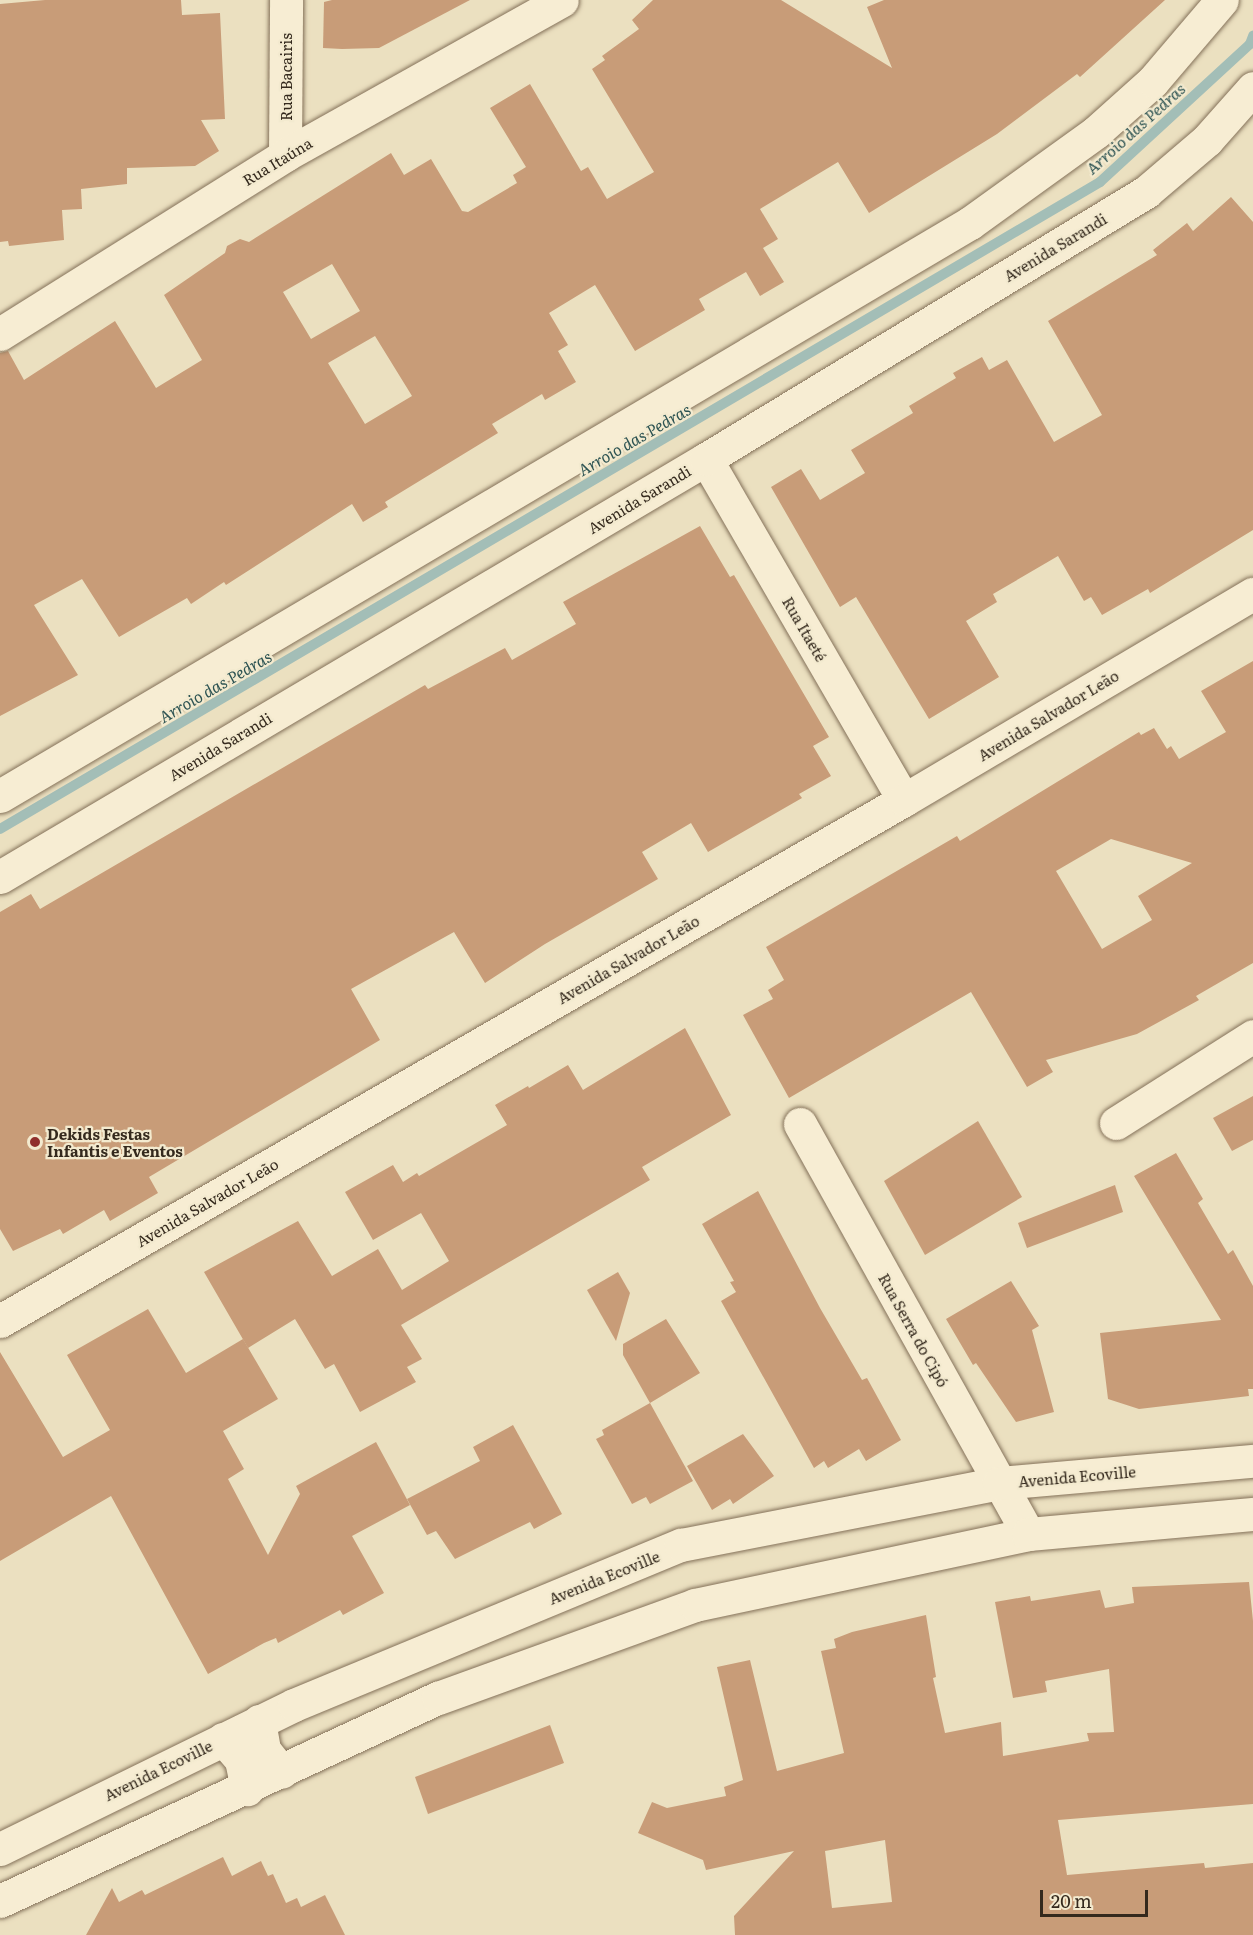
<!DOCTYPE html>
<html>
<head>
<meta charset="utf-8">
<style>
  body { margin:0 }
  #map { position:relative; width:1253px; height:1935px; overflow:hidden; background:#ebe0c0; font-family:Literata,serif }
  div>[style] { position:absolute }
  .stream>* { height:10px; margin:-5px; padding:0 5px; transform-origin:5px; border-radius:5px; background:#a3beb7 }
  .building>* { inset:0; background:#c89c78 }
  .roads { filter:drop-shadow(0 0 2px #847159) drop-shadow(0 0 2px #847159) }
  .minor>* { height:33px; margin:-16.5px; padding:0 16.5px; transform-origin:16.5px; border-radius:16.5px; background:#f7edd3 }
  .dots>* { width:16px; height:16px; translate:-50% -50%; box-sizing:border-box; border:3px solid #f3eacf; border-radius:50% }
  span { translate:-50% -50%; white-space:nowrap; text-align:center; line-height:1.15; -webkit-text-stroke:4.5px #f3eacf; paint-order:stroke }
  .street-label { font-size:15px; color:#34291d }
  .poi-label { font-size:15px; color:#34291d; font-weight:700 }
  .left { translate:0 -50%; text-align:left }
  .water-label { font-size:16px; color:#2d5352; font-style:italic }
  .scale { position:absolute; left:1040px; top:1890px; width:108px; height:27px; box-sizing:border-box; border:3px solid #34291d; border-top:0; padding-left:8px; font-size:18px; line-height:21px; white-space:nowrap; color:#34291d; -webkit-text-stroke:4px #f3eacf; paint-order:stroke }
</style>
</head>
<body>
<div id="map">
  <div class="stream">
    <div style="left:0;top:829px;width:1276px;rotate:-30.46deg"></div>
    <div style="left:1100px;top:182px;width:204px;rotate:-42.6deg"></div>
    <div style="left:1250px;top:44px;width:9px;rotate:-69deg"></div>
  </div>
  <div class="building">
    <div style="clip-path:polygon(45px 0,181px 0,182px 15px,220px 13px,225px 119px,201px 120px,219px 151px,195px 166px,127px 168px,127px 184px,81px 189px,82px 209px,62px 210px,64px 240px,9px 246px,8px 241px,0 242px,0 4px)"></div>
    <div style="clip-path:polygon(332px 0,470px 0,379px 48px,342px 49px,323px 48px,324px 2px)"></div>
    <div style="clip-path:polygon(evenodd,653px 0,781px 0,892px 68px,867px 7px,884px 0,1165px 0,1080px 77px,1077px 74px,997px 134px,869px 213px,838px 162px,760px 209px,778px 239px,763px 248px,784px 282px,760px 296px,746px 272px,699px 299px,705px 310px,635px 351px,595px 285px,549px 313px,568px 345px,558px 351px,576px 382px,545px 400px,542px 394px,492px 424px,498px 433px,385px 502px,388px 507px,363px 522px,352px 504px,226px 585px,224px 582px,191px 604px,187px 598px,119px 637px,82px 579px,34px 605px,78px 675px,0 716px,0 353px,8px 351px,24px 380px,115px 321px,156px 388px,202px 360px,164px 295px,225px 253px,227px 246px,240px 239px,249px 242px,391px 153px,404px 175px,431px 159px,462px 211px,468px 212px,517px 183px,513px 175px,526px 167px,490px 108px,530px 84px,581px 171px,588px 167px,607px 199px,654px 172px,592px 69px,605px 60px,602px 56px,639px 29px,632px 20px,653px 0,332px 264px,360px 311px,311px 339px,283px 292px,332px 264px,653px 0,375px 336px,412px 396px,365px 424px,328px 363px,375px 336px)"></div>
    <div style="clip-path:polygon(1231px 197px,1253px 222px,1253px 530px,1150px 593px,1148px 589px,1102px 615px,1091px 597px,1084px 601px,1058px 556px,993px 594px,997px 602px,966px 621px,999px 677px,929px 719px,856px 597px,840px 607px,771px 487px,801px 469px,820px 500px,865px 473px,851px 450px,913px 413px,909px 406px,956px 378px,953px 373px,982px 357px,989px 370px,1007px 360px,1054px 442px,1102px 415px,1048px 321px,1157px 255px,1153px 250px,1187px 223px,1193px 231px)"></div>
    <div style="clip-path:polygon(700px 526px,730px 577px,734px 575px,829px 737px,813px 746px,831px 776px,799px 794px,802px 798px,708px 852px,691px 823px,642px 852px,658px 879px,545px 944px,485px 983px,454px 932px,351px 989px,380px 1040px,149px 1177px,158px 1193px,110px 1221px,104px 1210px,63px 1234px,60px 1229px,13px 1251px,0 1229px,0 912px,31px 894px,40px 909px,425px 685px,428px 689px,505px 648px,512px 660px,576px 624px,563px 602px)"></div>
    <div style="clip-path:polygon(evenodd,1253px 661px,1253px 963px,1196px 996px,1199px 1000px,1137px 1034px,1046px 1060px,1053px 1072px,1027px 1087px,971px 992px,789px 1098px,743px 1015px,773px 999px,768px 990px,784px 980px,766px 947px,957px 836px,960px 841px,1139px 732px,1141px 735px,1154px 728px,1167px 749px,1171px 746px,1179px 759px,1226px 732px,1201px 691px,1253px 661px,1111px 839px,1192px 863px,1138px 896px,1152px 920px,1102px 949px,1056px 871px,1111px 839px)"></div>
    <div style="clip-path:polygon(685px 1028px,731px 1115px,642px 1167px,650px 1180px,401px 1325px,422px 1359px,407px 1367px,416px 1382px,360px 1412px,334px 1364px,325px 1369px,295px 1319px,248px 1348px,204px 1272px,298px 1221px,332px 1276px,378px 1249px,402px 1290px,449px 1261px,421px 1213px,373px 1240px,345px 1192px,393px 1165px,403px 1182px,417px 1173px,419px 1176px,507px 1125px,495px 1105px,528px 1086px,529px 1088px,568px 1065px,583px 1090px)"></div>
    <div style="clip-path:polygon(1253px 1096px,1253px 1140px,1232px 1151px,1213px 1118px)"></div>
    <div style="clip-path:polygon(978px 1121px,1022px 1197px,925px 1255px,884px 1181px)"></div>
    <div style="clip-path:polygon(1176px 1153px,1203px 1199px,1198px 1203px,1228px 1254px,1233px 1250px,1253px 1286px,1253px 1389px,1248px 1389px,1249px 1396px,1139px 1409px,1108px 1399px,1100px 1333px,1221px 1320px,1134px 1176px)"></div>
    <div style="clip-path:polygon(1115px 1185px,1123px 1212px,1027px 1248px,1018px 1223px)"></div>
    <div style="clip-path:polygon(758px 1191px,820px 1308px,862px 1380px,867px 1378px,901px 1440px,866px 1461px,859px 1449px,828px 1468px,824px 1461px,814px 1468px,721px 1301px,736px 1292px,730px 1282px,734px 1281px,702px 1224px)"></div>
    <div style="clip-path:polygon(618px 1272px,630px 1293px,616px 1341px,587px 1290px)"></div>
    <div style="clip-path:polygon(1011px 1281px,1039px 1326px,1032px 1330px,1054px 1412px,1016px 1422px,976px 1363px,973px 1365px,946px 1319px)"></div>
    <div style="clip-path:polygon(148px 1309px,186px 1373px,243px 1339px,278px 1399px,223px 1431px,244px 1469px,228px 1479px,268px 1555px,300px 1494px,296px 1486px,376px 1442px,410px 1505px,352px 1536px,384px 1593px,343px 1615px,340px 1610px,278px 1643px,276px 1638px,264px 1643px,208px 1674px,111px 1496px,0 1561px,0 1352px,63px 1457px,110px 1430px,67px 1355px)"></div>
    <div style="clip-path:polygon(666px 1319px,700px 1373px,650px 1403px,693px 1481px,650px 1504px,646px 1497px,632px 1504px,596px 1439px,604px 1435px,602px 1430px,650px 1403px,623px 1355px,623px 1344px)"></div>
    <div style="clip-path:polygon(513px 1425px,562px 1514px,534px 1529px,530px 1522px,455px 1559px,436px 1531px,427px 1535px,407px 1499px,480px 1461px,473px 1447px)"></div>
    <div style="clip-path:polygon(743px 1434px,774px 1476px,733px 1504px,730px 1499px,712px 1510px,687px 1466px)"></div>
    <div style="clip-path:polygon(evenodd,1249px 1582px,1253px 1621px,1253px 1804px,1058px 1820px,1067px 1875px,1204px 1863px,1205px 1868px,1253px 1863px,1253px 1935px,735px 1935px,734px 1916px,794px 1851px,706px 1870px,703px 1860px,638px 1833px,652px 1802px,667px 1808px,726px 1796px,724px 1787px,743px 1780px,717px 1667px,750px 1660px,777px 1771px,844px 1753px,821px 1651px,836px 1648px,834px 1639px,852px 1632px,926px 1615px,936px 1677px,933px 1678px,945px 1733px,1001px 1722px,1003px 1756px,1089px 1741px,1087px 1733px,1114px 1732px,1109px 1669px,1045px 1681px,1047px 1692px,1013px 1698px,995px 1602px,1030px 1596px,1031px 1601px,1100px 1590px,1105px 1608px,1134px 1603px,1132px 1587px,1249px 1582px,885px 1840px,892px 1902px,832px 1908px,825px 1851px,885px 1840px)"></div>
    <div style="clip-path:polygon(550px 1725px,564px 1763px,428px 1814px,415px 1777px)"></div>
    <div style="clip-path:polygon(223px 1857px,232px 1876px,261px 1861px,268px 1876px,273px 1874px,286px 1903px,297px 1898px,301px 1907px,325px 1895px,345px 1935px,86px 1935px,112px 1888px,119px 1902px,142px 1890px,145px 1895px)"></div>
  </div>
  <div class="roads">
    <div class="minor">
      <div style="left:285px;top:155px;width:155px;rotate:-89.6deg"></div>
      <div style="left:0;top:334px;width:337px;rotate:-32.1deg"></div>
      <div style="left:285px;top:155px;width:317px;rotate:-29.2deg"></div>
      <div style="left:706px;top:459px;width:394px;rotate:59.9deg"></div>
      <div style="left:0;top:796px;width:1127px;rotate:-30.57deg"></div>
      <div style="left:970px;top:223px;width:155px;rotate:-35.8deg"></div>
      <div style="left:1096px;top:132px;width:76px;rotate:-41.8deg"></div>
      <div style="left:1153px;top:81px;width:106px;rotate:-49.6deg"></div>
      <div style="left:0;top:877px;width:820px;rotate:-30.63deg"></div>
      <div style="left:706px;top:459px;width:515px;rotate:-31.25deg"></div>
      <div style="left:1146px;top:192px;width:80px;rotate:-40.4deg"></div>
      <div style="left:1207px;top:140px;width:69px;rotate:-48.5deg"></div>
      <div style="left:1116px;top:1123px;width:162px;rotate:-32.4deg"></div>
      <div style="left:800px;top:1124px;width:469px;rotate:60.9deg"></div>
      <div style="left:0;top:1321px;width:1043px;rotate:-29.96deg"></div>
      <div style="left:904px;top:800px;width:405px;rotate:-30.6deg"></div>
      <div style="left:259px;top:1721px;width:29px;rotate:80deg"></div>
      <div style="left:264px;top:1750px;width:28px;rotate:51deg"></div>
      <div style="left:223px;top:1739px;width:28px;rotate:49deg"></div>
      <div style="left:241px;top:1760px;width:30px;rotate:78deg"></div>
      <div style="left:0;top:1849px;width:327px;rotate:-26.1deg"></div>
      <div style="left:294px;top:1705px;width:419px;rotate:-22.5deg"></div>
      <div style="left:681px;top:1545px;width:324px;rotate:-11deg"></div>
      <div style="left:999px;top:1483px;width:255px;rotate:-5deg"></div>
      <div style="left:0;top:1901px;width:483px;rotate:-24.9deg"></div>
      <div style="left:438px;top:1698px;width:273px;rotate:-19.9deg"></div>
      <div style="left:695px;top:1605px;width:340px;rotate:-12deg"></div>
      <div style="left:1028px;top:1534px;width:226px;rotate:-5.1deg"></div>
    </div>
  </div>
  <div class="dots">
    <div style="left:35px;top:1142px;background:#902f2c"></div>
  </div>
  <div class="street-label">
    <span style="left:286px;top:77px;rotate:-90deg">Rua Bacairis</span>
    <span style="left:277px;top:161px;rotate:-31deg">Rua Itaúna</span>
    <span style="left:1055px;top:247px;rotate:-31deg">Avenida Sarandi</span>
    <span style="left:639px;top:499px;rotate:-31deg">Avenida Sarandi</span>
    <span style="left:805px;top:629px;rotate:60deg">Rua Itaeté</span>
    <span style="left:1048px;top:715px;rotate:-31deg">Avenida Salvador Leão</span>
    <span style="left:220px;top:746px;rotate:-31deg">Avenida Sarandi</span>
    <span style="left:628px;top:959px;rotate:-30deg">Avenida Salvador Leão</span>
    <span style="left:207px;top:1202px;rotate:-30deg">Avenida Salvador Leão</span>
    <span style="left:914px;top:1330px;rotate:61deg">Rua Serra do Cipó</span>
    <span style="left:1077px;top:1476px;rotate:-5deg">Avenida Ecoville</span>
    <span style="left:604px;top:1577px;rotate:-22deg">Avenida Ecoville</span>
    <span style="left:158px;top:1770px;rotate:-26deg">Avenida Ecoville</span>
  </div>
  <div class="poi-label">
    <span class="left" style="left:47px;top:1142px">Dekids Festas<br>Infantis e Eventos</span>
  </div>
  <div class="water-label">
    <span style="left:1135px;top:128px;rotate:-42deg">Arroio das Pedras</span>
    <span style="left:634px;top:439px;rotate:-30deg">Arroio das Pedras</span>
    <span style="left:215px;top:686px;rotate:-30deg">Arroio das Pedras</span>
  </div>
  <div class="scale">20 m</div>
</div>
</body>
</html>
